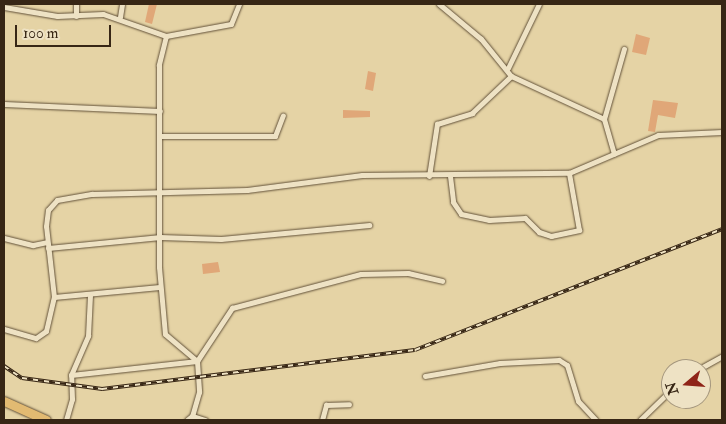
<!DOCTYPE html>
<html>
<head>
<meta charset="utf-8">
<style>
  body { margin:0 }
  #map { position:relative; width:726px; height:424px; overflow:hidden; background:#e5d3a5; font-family:"IM FELL Double Pica",serif }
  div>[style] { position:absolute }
  .building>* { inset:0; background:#e0a778 }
  .roads { filter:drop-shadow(0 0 1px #625139) drop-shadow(0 0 1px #625139) }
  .street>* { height:5px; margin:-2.5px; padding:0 2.5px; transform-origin:2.5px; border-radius:2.5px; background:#eee2c4 }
  .primary>* { height:9px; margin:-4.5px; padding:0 4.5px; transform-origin:4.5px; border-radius:4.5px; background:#e2ba72 }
  .rail>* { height:4px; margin-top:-2px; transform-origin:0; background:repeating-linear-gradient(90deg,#eee2c4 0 5.5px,#372615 0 11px); box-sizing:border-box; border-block:1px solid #372615 }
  span { translate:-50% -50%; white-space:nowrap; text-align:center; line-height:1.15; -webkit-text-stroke:4px #eee2c4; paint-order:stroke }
  .frame { position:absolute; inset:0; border:5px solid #372615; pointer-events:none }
  .north { position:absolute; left:661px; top:359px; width:50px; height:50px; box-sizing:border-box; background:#eee2c4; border:1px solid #a5977e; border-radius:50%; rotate:252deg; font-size:14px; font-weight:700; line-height:20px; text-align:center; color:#372615 }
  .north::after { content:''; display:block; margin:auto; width:18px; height:22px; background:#8f2418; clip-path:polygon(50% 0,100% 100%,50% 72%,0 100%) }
  .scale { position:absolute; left:15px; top:25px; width:96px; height:22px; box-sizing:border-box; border:2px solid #372615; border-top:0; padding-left:6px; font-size:15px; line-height:18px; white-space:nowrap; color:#372615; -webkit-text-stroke:4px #eee2c4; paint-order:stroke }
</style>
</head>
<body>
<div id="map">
  <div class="building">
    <div style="clip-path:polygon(149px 4px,157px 4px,152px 24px,145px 22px)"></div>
    <div style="clip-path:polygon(636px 34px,650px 38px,646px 55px,632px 52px)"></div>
    <div style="clip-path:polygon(368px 71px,376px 73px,373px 91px,365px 89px)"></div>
    <div style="clip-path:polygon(653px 100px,678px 103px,675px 118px,658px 115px,655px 132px,648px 131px)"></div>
    <div style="clip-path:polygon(343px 110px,370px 111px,370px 117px,343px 118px)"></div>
    <div style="clip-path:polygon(218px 262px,220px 272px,203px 274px,202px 264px)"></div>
  </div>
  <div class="roads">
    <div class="street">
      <div style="left:4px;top:7px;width:54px;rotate:9.6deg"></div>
      <div style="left:57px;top:16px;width:46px;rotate:-2.5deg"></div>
      <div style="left:103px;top:14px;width:67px;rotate:19.2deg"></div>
      <div style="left:166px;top:36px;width:66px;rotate:-10.5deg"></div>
      <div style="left:231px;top:24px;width:22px;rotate:-68deg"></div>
      <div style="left:76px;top:16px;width:12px;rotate:-90deg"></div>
      <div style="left:120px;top:17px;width:13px;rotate:-81deg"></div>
      <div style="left:166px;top:36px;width:30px;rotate:104deg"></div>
      <div style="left:159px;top:65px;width:202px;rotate:90deg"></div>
      <div style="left:159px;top:267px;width:67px;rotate:84.9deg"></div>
      <div style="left:165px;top:334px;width:42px;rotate:40.2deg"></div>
      <div style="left:197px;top:361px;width:31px;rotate:86deg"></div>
      <div style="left:199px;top:392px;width:25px;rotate:106deg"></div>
      <div style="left:508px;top:68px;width:71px;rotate:-64.2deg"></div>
      <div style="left:511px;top:76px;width:102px;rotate:24.8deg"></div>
      <div style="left:604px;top:119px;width:36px;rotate:74deg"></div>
      <div style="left:4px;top:104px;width:156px;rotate:2.6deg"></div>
      <div style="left:604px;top:119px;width:73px;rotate:-74.1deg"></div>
      <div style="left:160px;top:136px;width:115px"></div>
      <div style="left:275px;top:136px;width:22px;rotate:-69deg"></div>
      <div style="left:429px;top:176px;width:53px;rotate:-81.3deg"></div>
      <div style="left:437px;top:124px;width:37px;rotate:-17deg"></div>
      <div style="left:472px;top:113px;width:54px;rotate:-43.5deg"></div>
      <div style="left:511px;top:76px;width:48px;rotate:-129deg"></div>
      <div style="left:481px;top:39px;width:55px;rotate:-140.2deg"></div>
      <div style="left:450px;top:176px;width:26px;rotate:83deg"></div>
      <div style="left:453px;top:202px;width:14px;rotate:56deg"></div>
      <div style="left:461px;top:214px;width:29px;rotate:12deg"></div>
      <div style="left:489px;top:220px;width:36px;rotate:-3deg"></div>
      <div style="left:525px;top:218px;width:20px;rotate:45deg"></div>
      <div style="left:539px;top:232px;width:13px;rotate:18deg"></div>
      <div style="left:551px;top:236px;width:29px;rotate:-12deg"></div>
      <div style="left:579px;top:230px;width:58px;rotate:-100deg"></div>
      <div style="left:4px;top:238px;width:30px;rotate:14deg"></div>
      <div style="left:33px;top:245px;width:14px;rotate:-12deg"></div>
      <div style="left:48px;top:248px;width:113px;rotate:-5.6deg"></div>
      <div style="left:160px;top:237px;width:61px;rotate:1.9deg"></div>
      <div style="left:221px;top:239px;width:149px;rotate:-5.4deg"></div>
      <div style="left:54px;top:297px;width:106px;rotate:-5.4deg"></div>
      <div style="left:4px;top:329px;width:33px;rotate:16deg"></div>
      <div style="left:36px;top:338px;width:12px;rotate:-35deg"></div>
      <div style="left:46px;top:331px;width:35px;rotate:-77deg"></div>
      <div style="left:54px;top:297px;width:71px;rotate:-96.4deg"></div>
      <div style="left:46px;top:226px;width:16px;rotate:-83deg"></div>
      <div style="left:48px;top:210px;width:13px;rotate:-48deg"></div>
      <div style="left:57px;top:200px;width:36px;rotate:-10deg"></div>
      <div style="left:92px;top:194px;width:155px;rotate:-1.5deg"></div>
      <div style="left:247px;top:190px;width:116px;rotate:-7.4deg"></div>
      <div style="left:362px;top:175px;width:207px;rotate:-0.6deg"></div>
      <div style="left:569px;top:173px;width:97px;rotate:-23.1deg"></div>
      <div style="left:658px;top:135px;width:64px;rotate:-2.7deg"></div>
      <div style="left:699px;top:369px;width:26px;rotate:-29deg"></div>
      <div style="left:71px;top:375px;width:43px;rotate:-66.4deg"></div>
      <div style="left:88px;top:336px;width:41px;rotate:-87.2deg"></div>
      <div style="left:425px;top:376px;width:76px;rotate:-9.8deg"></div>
      <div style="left:500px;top:363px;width:59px;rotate:-2.9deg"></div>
      <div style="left:559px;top:360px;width:9px;rotate:32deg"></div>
      <div style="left:567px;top:365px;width:38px;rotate:73deg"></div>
      <div style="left:578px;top:401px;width:26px;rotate:47deg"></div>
      <div style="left:66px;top:420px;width:22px;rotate:-74deg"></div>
      <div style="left:72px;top:399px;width:24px;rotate:-92deg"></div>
      <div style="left:71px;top:375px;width:127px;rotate:-6.3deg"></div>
      <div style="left:197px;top:361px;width:64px;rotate:-56.6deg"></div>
      <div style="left:232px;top:308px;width:133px;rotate:-14.8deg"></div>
      <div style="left:361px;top:274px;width:47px;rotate:-1.2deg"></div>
      <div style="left:408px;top:273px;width:35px;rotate:13deg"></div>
      <div style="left:187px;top:420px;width:6px;rotate:-39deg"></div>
      <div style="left:192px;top:416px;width:14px;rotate:17deg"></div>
      <div style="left:322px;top:420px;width:16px;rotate:-75deg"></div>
      <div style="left:326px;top:405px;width:23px;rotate:-2deg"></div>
      <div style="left:640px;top:420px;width:43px;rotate:-44.1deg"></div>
    </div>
    <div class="primary">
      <div style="left:4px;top:401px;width:46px;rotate:24.3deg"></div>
    </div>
  </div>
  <div class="rail">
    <div style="left:4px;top:366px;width:22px;rotate:34deg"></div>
    <div style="left:22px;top:378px;width:81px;rotate:7.8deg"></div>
    <div style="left:102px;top:389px;width:315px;rotate:-7.1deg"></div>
    <div style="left:415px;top:350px;width:330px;rotate:-21.5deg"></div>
  </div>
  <div class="frame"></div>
  <div class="north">N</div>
  <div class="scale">100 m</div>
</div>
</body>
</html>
